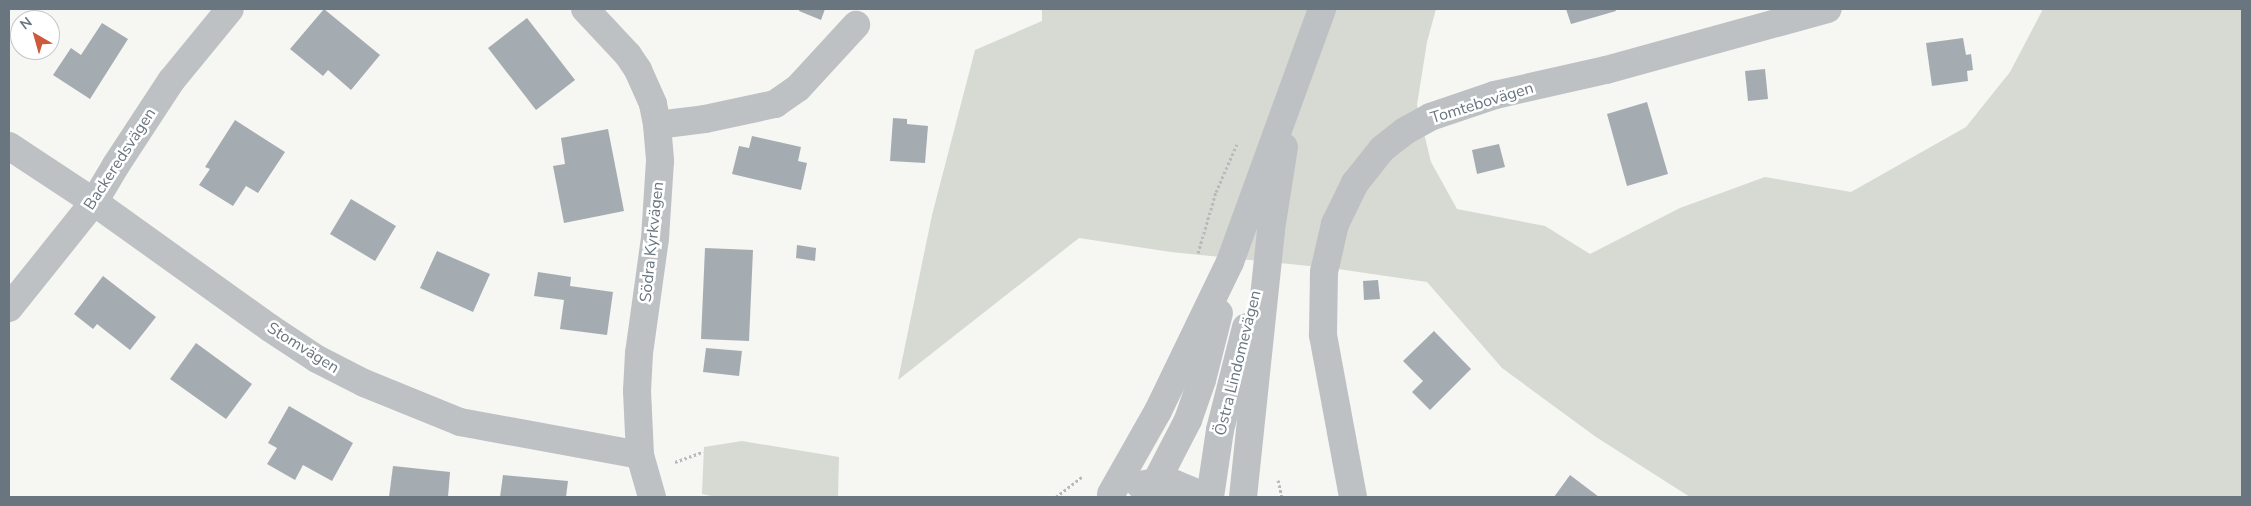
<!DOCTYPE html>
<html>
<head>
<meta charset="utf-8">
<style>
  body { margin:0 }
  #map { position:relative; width:2251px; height:506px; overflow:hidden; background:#f6f6f3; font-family:"Nunito Sans",sans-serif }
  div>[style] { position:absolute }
  .green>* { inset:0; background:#d6dad3 }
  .building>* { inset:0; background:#a5acb1 }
  .path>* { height:3px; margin-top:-1.5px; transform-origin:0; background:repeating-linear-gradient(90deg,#b7babc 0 2.5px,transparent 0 5px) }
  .minor>* { height:28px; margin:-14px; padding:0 14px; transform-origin:14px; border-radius:14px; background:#bdc1c4 }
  span { translate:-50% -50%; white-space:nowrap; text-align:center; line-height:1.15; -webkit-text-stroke:5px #fff; paint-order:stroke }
  .street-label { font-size:16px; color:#697680 }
  .frame { position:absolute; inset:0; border:10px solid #697680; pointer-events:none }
  .north { position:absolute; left:10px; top:10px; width:50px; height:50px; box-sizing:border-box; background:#fff; border:1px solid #c3c8cc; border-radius:50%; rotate:322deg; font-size:14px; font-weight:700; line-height:20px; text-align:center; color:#697680 }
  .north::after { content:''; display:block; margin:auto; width:18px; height:22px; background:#cd5a3c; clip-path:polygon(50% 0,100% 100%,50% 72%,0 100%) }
</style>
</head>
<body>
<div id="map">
  <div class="green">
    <div style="clip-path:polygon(1042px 9px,1436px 9px,1427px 42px,1417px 105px,1431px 162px,1457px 209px,1545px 226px,1590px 254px,1680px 208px,1765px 177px,1851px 192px,1966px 127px,2010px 72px,2043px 9px,2242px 9px,2242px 497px,1690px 497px,1596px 437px,1502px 368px,1427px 282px,1338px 269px,1171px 252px,1079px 238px,898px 380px,932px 215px,975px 50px,1042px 21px)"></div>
    <div style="clip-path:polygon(742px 441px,839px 457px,838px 497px,716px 497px,702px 494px,704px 447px)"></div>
  </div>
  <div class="building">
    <div style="clip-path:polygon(324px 9px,380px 55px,351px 90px,328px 70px,323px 76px,290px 49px)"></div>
    <div style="clip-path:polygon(800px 9px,825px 9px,821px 20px,799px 11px)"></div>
    <div style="clip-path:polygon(1566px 9px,1615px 9px,1616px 11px,1571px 24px)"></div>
    <div style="clip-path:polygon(527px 18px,575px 80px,536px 110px,488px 48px)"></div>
    <div style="clip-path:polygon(102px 23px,128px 39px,90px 99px,53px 75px,71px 48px,81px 55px)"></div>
    <div style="clip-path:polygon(1963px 38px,1966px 55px,1971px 54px,1973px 70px,1967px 71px,1968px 81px,1932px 86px,1926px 43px)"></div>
    <div style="clip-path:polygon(1765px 69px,1768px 99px,1748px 101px,1745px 71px)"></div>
    <div style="clip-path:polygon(1647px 102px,1668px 174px,1627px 186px,1607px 114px)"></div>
    <div style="clip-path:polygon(893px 118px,907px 119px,907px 124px,928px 126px,925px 163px,890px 161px)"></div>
    <div style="clip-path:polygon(235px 120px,285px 152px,258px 193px,246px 186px,233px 206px,199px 185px,210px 169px,205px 167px)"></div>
    <div style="clip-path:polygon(608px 129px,624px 211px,564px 223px,553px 166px,565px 164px,561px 138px)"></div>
    <div style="clip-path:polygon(752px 136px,801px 147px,798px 161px,807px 163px,801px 190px,732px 174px,739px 146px,749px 148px)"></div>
    <div style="clip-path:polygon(1499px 144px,1505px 167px,1477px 174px,1472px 150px)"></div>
    <div style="clip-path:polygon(351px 199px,396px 226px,375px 261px,330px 234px)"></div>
    <div style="clip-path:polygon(797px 245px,816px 248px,815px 261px,796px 258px)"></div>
    <div style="clip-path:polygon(705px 248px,753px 250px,749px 341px,701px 339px)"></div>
    <div style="clip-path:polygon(437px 251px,490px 274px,473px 312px,420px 288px)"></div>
    <div style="clip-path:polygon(538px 272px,571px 277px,570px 286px,613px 292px,607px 335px,560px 329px,564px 300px,534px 296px)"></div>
    <div style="clip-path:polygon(103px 276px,156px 317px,130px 350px,97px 324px,93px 329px,74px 314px)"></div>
    <div style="clip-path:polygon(1378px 280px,1380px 299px,1364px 300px,1363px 281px)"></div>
    <div style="clip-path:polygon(1434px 331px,1471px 369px,1430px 410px,1412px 392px,1423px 381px,1403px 361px)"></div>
    <div style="clip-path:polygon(196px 343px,252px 384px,226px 419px,170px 379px)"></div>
    <div style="clip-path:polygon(706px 348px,742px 351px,739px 376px,703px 372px)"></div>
    <div style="clip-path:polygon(289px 406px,353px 443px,332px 481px,303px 465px,295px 480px,267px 464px,277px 448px,268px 443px)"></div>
    <div style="clip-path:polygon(393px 466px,450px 472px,448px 497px,389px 497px)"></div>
    <div style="clip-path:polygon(503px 475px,568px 481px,566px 497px,500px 497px)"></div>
    <div style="clip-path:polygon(1570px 475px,1599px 497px,1554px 497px)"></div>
  </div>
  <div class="path">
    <div style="left:1198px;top:253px;width:64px;rotate:-73.6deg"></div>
    <div style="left:1216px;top:192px;width:52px;rotate:-66.4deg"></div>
    <div style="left:675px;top:462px;width:30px;rotate:-20deg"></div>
    <div style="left:1278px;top:480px;width:17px;rotate:77deg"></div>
    <div style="left:1056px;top:497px;width:34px;rotate:-38deg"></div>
  </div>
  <div class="minor">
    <div style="left:585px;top:9px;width:63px;rotate:46.9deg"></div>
    <div style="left:628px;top:55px;width:18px;rotate:56deg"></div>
    <div style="left:638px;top:70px;width:37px;rotate:66deg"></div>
    <div style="left:653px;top:104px;width:21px;rotate:79deg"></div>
    <div style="left:657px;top:125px;width:36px;rotate:85deg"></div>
    <div style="left:660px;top:161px;width:77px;rotate:93.7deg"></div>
    <div style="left:655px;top:238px;width:116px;rotate:97.9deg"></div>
    <div style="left:639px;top:353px;width:38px;rotate:93deg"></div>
    <div style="left:637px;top:391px;width:64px;rotate:87.3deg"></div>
    <div style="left:640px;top:455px;width:44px;rotate:74.1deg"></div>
    <div style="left:657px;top:125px;width:48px;rotate:-7.1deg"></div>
    <div style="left:705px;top:119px;width:72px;rotate:-12.1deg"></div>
    <div style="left:775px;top:104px;width:28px;rotate:-35deg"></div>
    <div style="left:798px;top:88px;width:86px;rotate:-47.4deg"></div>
    <div style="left:9px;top:146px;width:102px;rotate:33.4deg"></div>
    <div style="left:94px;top:202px;width:216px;rotate:35.6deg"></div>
    <div style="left:270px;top:328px;width:56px;rotate:33.4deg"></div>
    <div style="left:317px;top:359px;width:53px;rotate:27.1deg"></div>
    <div style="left:364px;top:383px;width:104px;rotate:22.1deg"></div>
    <div style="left:460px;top:422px;width:183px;rotate:10.4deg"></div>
    <div style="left:9px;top:308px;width:136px;rotate:-51.3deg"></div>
    <div style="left:94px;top:202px;width:43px;rotate:-59.3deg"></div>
    <div style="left:116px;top:165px;width:100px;rotate:-56.8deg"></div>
    <div style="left:171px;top:81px;width:93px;rotate:-50.7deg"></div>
    <div style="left:1156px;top:482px;width:70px;rotate:-62.7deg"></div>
    <div style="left:1188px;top:420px;width:42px;rotate:-70.7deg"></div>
    <div style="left:1202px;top:380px;width:69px;rotate:-75.8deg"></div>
    <div style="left:1140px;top:485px;width:16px;rotate:-11deg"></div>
    <div style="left:1156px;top:482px;width:19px;rotate:6deg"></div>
    <div style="left:1175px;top:484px;width:35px;rotate:22deg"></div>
    <div style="left:1111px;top:494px;width:95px;rotate:-60.5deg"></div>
    <div style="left:1158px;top:411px;width:165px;rotate:-64.2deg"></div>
    <div style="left:1230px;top:262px;width:269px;rotate:-70deg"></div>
    <div style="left:1210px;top:497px;width:68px;rotate:-81.5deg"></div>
    <div style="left:1220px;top:430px;width:106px;rotate:-75.8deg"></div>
    <div style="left:1243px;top:497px;width:269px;rotate:-84deg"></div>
    <div style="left:1271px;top:229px;width:83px;rotate:-81deg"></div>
    <div style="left:1353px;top:497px;width:165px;rotate:-100.5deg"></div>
    <div style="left:1323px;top:335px;width:63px;rotate:-89.1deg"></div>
    <div style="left:1324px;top:272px;width:49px;rotate:-77.1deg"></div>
    <div style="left:1335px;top:224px;width:46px;rotate:-64deg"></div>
    <div style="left:1355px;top:183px;width:43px;rotate:-51.5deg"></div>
    <div style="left:1382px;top:149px;width:29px;rotate:-38deg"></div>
    <div style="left:1405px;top:131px;width:29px;rotate:-29deg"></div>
    <div style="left:1430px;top:117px;width:69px;rotate:-18.7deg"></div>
    <div style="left:1495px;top:95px;width:114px;rotate:-12.7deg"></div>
    <div style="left:1606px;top:70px;width:230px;rotate:-15.4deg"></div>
  </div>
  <div class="street-label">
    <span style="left:1482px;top:103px;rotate:-17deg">Tomtebovägen</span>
    <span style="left:120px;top:159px;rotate:-57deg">Backeredsvägen</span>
    <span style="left:652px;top:242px;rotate:-84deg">Södra Kyrkvägen</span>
    <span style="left:303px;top:348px;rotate:32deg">Stomvägen</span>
    <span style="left:1238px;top:363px;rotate:-76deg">Östra Lindomevägen</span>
  </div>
  <div class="frame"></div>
  <div class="north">N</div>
</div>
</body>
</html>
